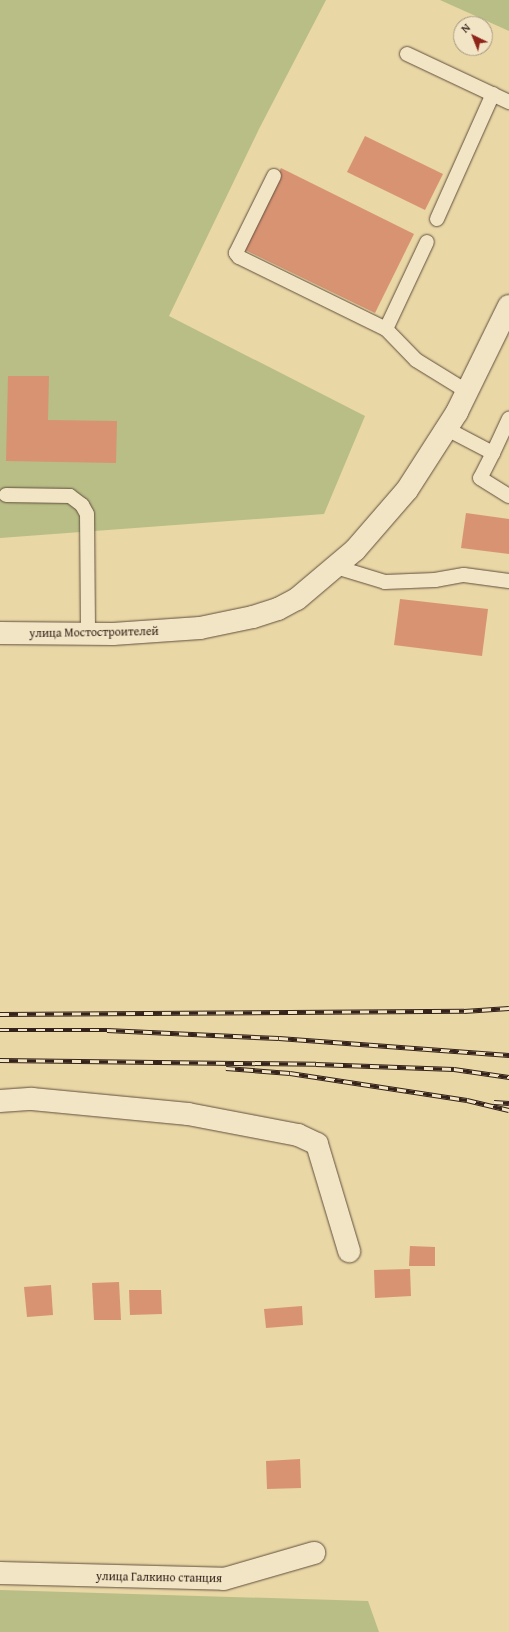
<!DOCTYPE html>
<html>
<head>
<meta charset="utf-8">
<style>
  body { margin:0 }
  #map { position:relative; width:509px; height:1632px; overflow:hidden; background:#e9d7a6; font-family:"Gentium Book Plus",serif }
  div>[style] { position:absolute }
  .green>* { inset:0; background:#b8be86 }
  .building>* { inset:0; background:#d89373 }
  .roads { filter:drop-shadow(0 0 1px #624f3d) drop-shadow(0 0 1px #624f3d) }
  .lane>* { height:14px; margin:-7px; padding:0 7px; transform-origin:7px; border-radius:7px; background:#f1e5c5 }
  .street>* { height:22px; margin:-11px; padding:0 11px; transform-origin:11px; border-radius:11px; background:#f1e5c5 }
  .secondary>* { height:22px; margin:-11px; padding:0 11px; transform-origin:11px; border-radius:11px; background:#f1e5c5 }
  .rail>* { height:4.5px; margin-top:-2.25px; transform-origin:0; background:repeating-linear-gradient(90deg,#f1e5c5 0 9px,#35221a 0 18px); box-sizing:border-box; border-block:1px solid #35221a }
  span { translate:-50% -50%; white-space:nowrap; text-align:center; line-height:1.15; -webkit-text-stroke:4px #f1e5c5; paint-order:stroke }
  .street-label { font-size:12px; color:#35221a }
  .north { position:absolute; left:453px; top:16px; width:40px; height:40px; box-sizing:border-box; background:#f1e5c5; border:1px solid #a69781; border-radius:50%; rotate:317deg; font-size:11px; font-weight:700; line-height:16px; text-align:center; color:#35221a }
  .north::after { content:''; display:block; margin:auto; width:14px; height:18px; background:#8f2418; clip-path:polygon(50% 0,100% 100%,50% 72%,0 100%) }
</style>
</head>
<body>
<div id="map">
  <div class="green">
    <div style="clip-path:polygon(0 0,326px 0,259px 129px,169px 316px,365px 416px,324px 514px,0 538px)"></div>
    <div style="clip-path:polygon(440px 0,509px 0,509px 31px)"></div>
    <div style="clip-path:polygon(0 1590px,368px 1601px,379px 1632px,0 1632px)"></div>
  </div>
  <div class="building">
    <div style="clip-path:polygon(365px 136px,443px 174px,425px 210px,347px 172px)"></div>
    <div style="clip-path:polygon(281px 168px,414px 234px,375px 313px,241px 248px)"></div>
    <div style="clip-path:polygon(8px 376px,49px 376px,48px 420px,117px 421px,116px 463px,6px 461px)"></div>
    <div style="clip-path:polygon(466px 513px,509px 519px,509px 554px,461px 548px)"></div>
    <div style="clip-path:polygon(400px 599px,488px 609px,482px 656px,394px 645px)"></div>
    <div style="clip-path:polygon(410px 1246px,435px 1247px,435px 1266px,409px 1266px)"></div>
    <div style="clip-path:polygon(410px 1269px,411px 1296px,375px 1298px,374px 1270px)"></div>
    <div style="clip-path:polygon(119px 1282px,121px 1320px,94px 1320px,92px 1283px)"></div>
    <div style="clip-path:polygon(51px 1285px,53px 1315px,27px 1317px,24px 1287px)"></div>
    <div style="clip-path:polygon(129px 1290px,161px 1290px,162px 1314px,130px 1315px)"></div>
    <div style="clip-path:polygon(302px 1306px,303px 1325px,266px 1328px,264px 1309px)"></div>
    <div style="clip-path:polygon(300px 1459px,301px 1488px,267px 1489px,266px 1461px)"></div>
  </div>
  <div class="roads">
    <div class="lane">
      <div style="left:407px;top:54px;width:113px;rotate:25.2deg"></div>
      <div style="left:274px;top:176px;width:86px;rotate:116.3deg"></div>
      <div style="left:236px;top:253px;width:5px;rotate:53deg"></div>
      <div style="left:239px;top:257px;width:164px;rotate:26.1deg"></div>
      <div style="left:386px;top:329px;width:43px;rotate:45.9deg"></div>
      <div style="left:416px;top:360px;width:61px;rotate:31.6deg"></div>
      <div style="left:437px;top:219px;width:137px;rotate:-65.9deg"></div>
      <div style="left:386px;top:329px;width:96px;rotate:-64.8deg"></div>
      <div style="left:447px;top:429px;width:52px;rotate:27.6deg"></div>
      <div style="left:493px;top:453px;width:38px;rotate:-65deg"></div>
      <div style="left:493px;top:453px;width:28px;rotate:117deg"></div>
      <div style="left:480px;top:478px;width:34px;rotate:32deg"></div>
      <div style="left:6px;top:495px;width:64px;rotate:0.9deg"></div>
      <div style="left:70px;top:496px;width:15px;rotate:37deg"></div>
      <div style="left:82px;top:505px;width:10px;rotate:61deg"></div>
      <div style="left:87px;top:514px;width:120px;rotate:89.5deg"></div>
      <div style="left:336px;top:567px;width:51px;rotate:17deg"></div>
      <div style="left:385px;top:582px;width:50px;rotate:-2.3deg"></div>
      <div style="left:435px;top:580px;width:29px;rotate:-10deg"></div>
      <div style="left:464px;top:575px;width:45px;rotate:7.6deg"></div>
    </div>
    <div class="street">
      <div style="left:0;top:1101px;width:32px;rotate:-4deg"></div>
      <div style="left:32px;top:1099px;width:157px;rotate:5.5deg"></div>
      <div style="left:188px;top:1114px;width:112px;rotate:10.8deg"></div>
      <div style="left:298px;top:1135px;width:21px;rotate:25deg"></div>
      <div style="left:317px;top:1144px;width:112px;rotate:73.3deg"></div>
      <div style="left:0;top:1573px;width:224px;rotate:1.5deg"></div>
      <div style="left:224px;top:1579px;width:94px;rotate:-16.1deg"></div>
    </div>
    <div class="secondary">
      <div style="left:0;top:633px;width:113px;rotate:0.5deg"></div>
      <div style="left:113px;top:634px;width:87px;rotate:-3.9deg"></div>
      <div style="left:200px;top:628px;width:54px;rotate:-11.7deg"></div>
      <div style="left:253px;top:617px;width:26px;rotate:-18deg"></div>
      <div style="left:278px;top:609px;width:21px;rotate:-28deg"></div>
      <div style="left:297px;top:599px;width:76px;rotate:-40.2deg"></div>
      <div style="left:355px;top:550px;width:79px;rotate:-49.1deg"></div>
      <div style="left:407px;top:490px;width:93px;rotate:-57.3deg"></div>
      <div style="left:457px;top:412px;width:118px;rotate:-63.9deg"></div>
    </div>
  </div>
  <div class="rail">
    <div style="left:0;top:1014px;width:464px;rotate:-0.4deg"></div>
    <div style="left:464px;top:1011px;width:45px;rotate:-3.8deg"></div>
    <div style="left:0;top:1030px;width:107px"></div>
    <div style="left:107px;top:1030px;width:172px;rotate:2.7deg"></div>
    <div style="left:279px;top:1038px;width:231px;rotate:4.2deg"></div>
    <div style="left:0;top:1060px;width:316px;rotate:0.7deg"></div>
    <div style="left:316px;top:1064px;width:138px;rotate:2.1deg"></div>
    <div style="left:454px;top:1069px;width:56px;rotate:8.3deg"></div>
    <div style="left:226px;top:1068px;width:64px;rotate:4.5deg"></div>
    <div style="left:290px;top:1073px;width:179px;rotate:8.7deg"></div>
    <div style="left:467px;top:1100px;width:43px;rotate:13.4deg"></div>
    <div style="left:494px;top:1102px;width:15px;rotate:4deg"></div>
  </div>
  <div class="street-label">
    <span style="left:94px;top:632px;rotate:-1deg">улица Мостостроителей</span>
    <span style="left:159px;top:1577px;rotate:1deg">улица Галкино станция</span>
  </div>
  <div class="north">N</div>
</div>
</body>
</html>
